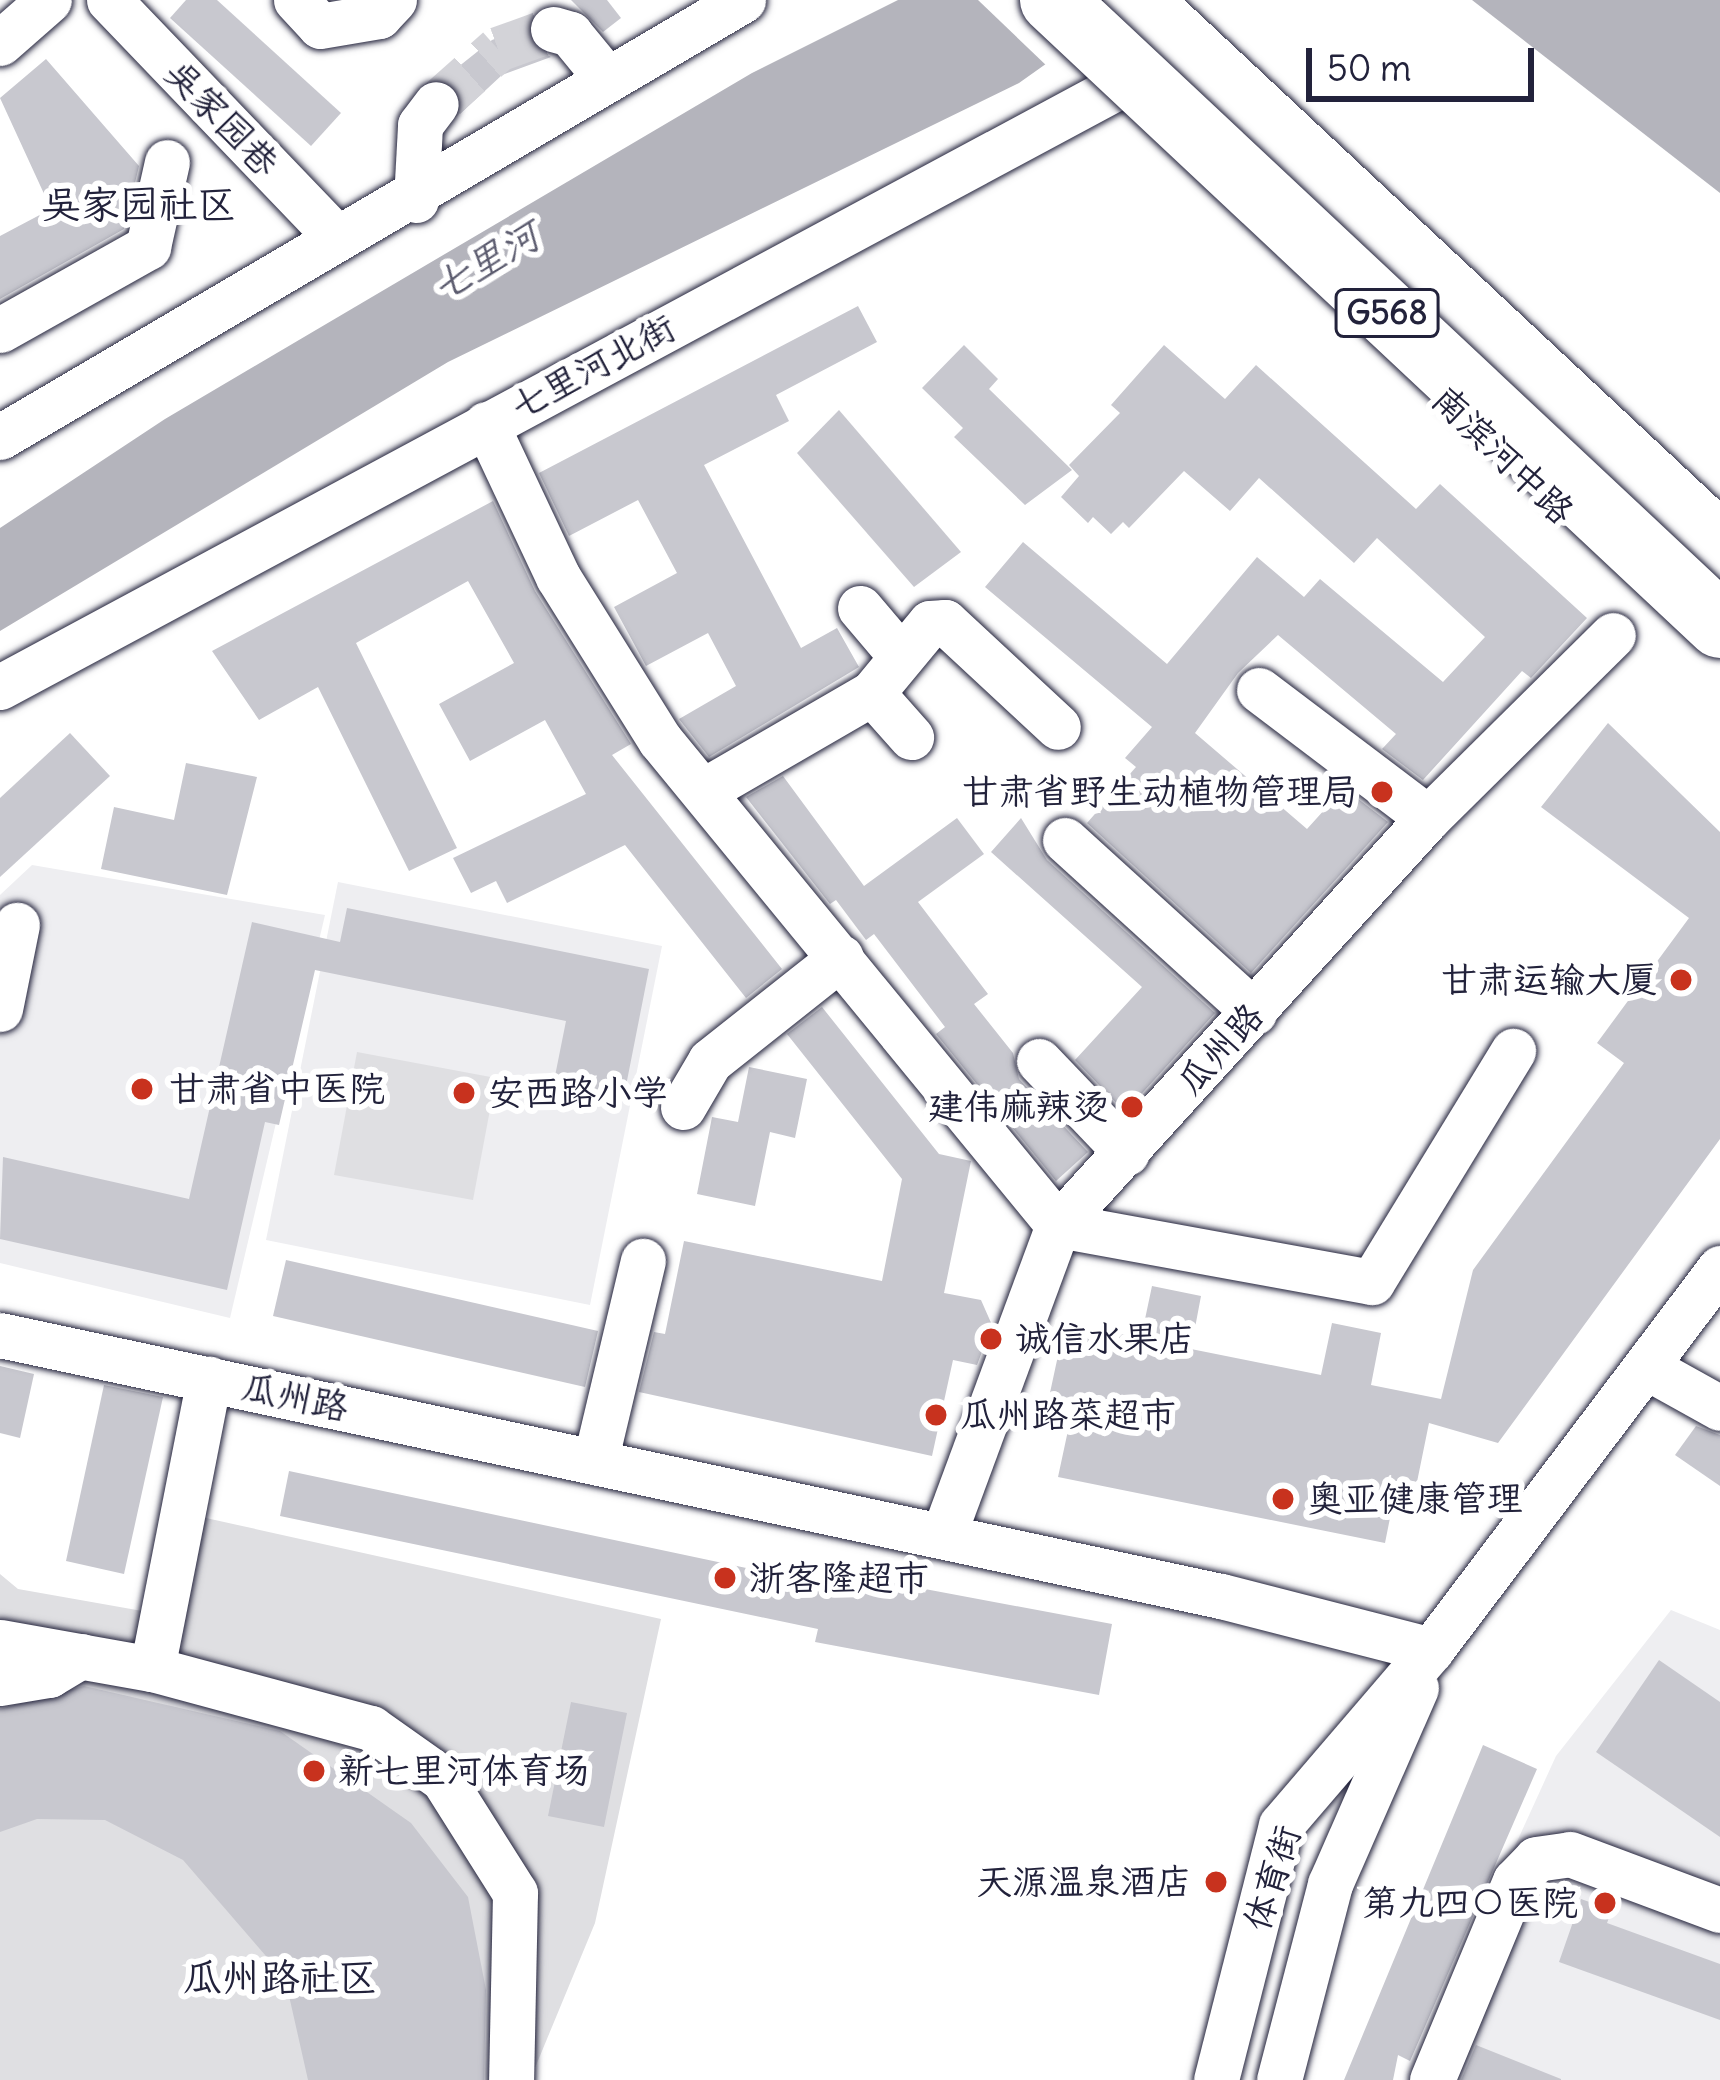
<!DOCTYPE html>
<html>
<head>
<meta charset="utf-8">
<style>
  body { margin:0 }
  #map { position:relative; width:1720px; height:2080px; overflow:hidden; background:#fff; font-family:Delius,"LXGW WenKai TC",sans-serif }
  div>[style] { position:absolute }
  .built>* { inset:0; background:#eeeef1 }
  .green>* { inset:0; background:#dfdfe2 }
  .water>* { inset:0; background:#b4b4bc }
  .pier>* { inset:0; background:#fff }
  .building>* { inset:0; background:#c8c8cf }
  .minor-tunnel>* { height:45px; margin-top:-22.5px; transform-origin:0; background:repeating-linear-gradient(90deg,#d3d3d8 0 45px,transparent 0 67px) }
  .roads { filter:drop-shadow(0 0 3px #22223b) drop-shadow(0 0 3px #22223b) }
  .minor>* { height:45px; margin:-22.5px; padding:0 22.5px; transform-origin:22.5px; border-radius:22.5px; background:#fff }
  .highway>* { height:66px; margin:-33px; padding:0 33px; transform-origin:33px; border-radius:33px; background:#fff }
  .bridges { filter:drop-shadow(0 0 3px #22223b) drop-shadow(0 0 3px #22223b) }
  .highway-bridge>* { height:66px; margin:-33px; padding:0 33px; transform-origin:33px; border-radius:33px; background:#fff }
  .dots>* { width:33px; height:33px; translate:-50% -50%; box-sizing:border-box; border:6px solid #fff; border-radius:50% }
  span { translate:-50% -50%; white-space:nowrap; text-align:center; line-height:1.15; -webkit-text-stroke:12px #fff; paint-order:stroke }
  .shield-label span { padding:3px 9px; background:#fff; border:3px solid; border-radius:9px; -webkit-text-stroke-width:0 }
  .shield-label { font-size:33px; color:#22223b; font-weight:700 }
  .street-label { font-size:36px; color:#22223b }
  .poi-label { font-size:36px; color:#22223b }
  .right { translate:-100% -50%; text-align:right }
  .left { translate:0 -50%; text-align:left }
  .neighbourhood-label { font-size:39px; color:#22223b }
  .water-label { font-size:39px; color:#5c5c6f; font-style:italic }
  .scale { position:absolute; left:1306px; top:48px; width:228px; height:54px; box-sizing:border-box; border:6px solid #22223b; border-top:0; padding-left:15px; font-size:36px; line-height:42px; white-space:nowrap; color:#22223b; -webkit-text-stroke:9px #fff; paint-order:stroke }
</style>
</head>
<body>
<div id="map">
  <div class="built">
    <div style="clip-path:polygon(32px 865px,325px 915px,230px 1318px,0 1263px,0 895px)"></div>
    <div style="clip-path:polygon(338px 882px,662px 946px,590px 1305px,266px 1240px)"></div>
    <div style="clip-path:polygon(1671px 1610px,1720px 1630px,1720px 2080px,1422px 2080px,1422px 2050px,1556px 1756px)"></div>
  </div>
  <div class="green">
    <div style="clip-path:polygon(357px 1052px,496px 1078px,473px 1200px,334px 1175px)"></div>
    <div style="clip-path:polygon(170px 1510px,661px 1619px,595px 1923px,530px 2080px,0 2080px,0 1574px,18px 1589px,148px 1612px)"></div>
  </div>
  <div class="water">
    <div style="clip-path:polygon(898px 0,1136px 0,1019px 83px,448px 362px,0 631px,0 528px,165px 419px,752px 73px)"></div>
    <div style="clip-path:polygon(1472px 0,1720px 0,1720px 193px)"></div>
  </div>
  <div class="pier">
    <div style="clip-path:polygon(978px 0,1142px 0,1049px 68px)"></div>
  </div>
  <div class="building">
    <div style="clip-path:polygon(186px 0,217px 0,341px 113px,311px 146px,170px 18px)"></div>
    <div style="clip-path:polygon(571px 0,607px 0,621px 18px,603px 32px)"></div>
    <div style="clip-path:polygon(527px 27px,533px 47px,551px 57px,502px 75px,460px 114px,460px 93px,443px 79px,492px 40px)"></div>
    <div style="clip-path:polygon(46px 59px,139px 166px,124px 229px,0 299px,0 236px,51px 209px,0 98px)"></div>
    <div style="clip-path:polygon(858px 306px,877px 342px,776px 395px,789px 421px,704px 465px,801px 648px,837px 628px,859px 667px,709px 757px,679px 719px,736px 686px,708px 633px,646px 666px,614px 607px,677px 573px,638px 500px,569px 536px,539px 473px)"></div>
    <div style="clip-path:polygon(964px 345px,998px 379px,989px 389px,1072px 470px,1025px 505px,954px 437px,963px 428px,922px 388px)"></div>
    <div style="clip-path:polygon(1164px 345px,1225px 399px,1256px 365px,1416px 509px,1440px 484px,1587px 618px,1531px 678px,1522px 671px,1423px 780px,1382px 749px,1396px 734px,1278px 635px,1238px 673px,1195px 733px,1307px 829px,1344px 788px,1388px 822px,1251px 973px,1087px 823px,1136px 767px,1125px 758px,1152px 727px,985px 587px,1023px 542px,1167px 664px,1257px 557px,1304px 597px,1320px 579px,1443px 682px,1485px 637px,1377px 538px,1354px 563px,1259px 478px,1230px 511px,1184px 471px,1129px 528px,1123px 522px,1111px 534px,1093px 517px,1088px 523px,1061px 497px,1079px 476px,1069px 465px,1120px 413px,1111px 405px)"></div>
    <div style="clip-path:polygon(839px 410px,961px 552px,914px 587px,797px 453px)"></div>
    <div style="clip-path:polygon(493px 501px,535px 591px,631px 744px,612px 755px,782px 969px,746px 998px,625px 845px,507px 903px,496px 881px,471px 893px,453px 858px,586px 794px,545px 720px,470px 761px,439px 704px,514px 663px,468px 581px,356px 643px,457px 848px,409px 871px,318px 687px,259px 720px,212px 651px)"></div>
    <div style="clip-path:polygon(1608px 723px,1720px 832px,1720px 1139px,1498px 1443px,1429px 1423px,1417px 1482px,1398px 1478px,1385px 1543px,1058px 1477px,1073px 1407px,1048px 1402px,1065px 1323px,1141px 1338px,1152px 1286px,1201px 1296px,1191px 1349px,1321px 1375px,1332px 1323px,1381px 1333px,1371px 1385px,1441px 1399px,1473px 1270px,1624px 1063px,1597px 1043px,1689px 918px,1541px 807px)"></div>
    <div style="clip-path:polygon(70px 733px,110px 776px,0 877px,0 798px)"></div>
    <div style="clip-path:polygon(186px 763px,257px 777px,227px 895px,101px 869px,114px 807px,174px 820px)"></div>
    <div style="clip-path:polygon(783px 776px,864px 886px,957px 818px,984px 854px,918px 902px,988px 994px,974px 1004px,1013px 1053px,1019px 1079px,1088px 1152px,1056px 1181px,936px 1034px,945px 1027px,874px 934px,866px 940px,836px 900px,830px 904px,746px 797px)"></div>
    <div style="clip-path:polygon(1021px 818px,1047px 860px,1215px 1013px,1125px 1112px,1075px 1060px,1142px 987px,991px 852px)"></div>
    <div style="clip-path:polygon(347px 908px,649px 969px,624px 1096px,554px 1081px,566px 1021px,315px 970px,279px 1125px,265px 1122px,227px 1290px,0 1239px,3px 1157px,189px 1199px,252px 922px,340px 942px)"></div>
    <div style="clip-path:polygon(822px 1007px,939px 1154px,971px 1161px,944px 1293px,981px 1300px,992px 1325px,977px 1365px,953px 1360px,932px 1456px,639px 1392px,654px 1332px,665px 1334px,684px 1241px,882px 1281px,902px 1179px,787px 1034px)"></div>
    <div style="clip-path:polygon(749px 1067px,807px 1079px,795px 1138px,770px 1132px,755px 1206px,697px 1194px,712px 1117px,738px 1122px)"></div>
    <div style="clip-path:polygon(286px 1260px,598px 1331px,585px 1387px,273px 1316px)"></div>
    <div style="clip-path:polygon(0 1366px,34px 1374px,20px 1438px,0 1433px)"></div>
    <div style="clip-path:polygon(104px 1385px,163px 1397px,124px 1574px,66px 1561px)"></div>
    <div style="clip-path:polygon(1696px 1426px,1720px 1435px,1720px 1486px,1675px 1455px)"></div>
    <div style="clip-path:polygon(289px 1471px,826px 1585px,829px 1571px,1112px 1624px,1099px 1695px,815px 1642px,818px 1629px,280px 1516px)"></div>
    <div style="clip-path:polygon(1659px 1660px,1720px 1702px,1720px 1837px,1596px 1752px)"></div>
    <div style="clip-path:polygon(84px 1686px,280px 1731px,411px 1823px,468px 1897px,486px 1990px,484px 2080px,308px 2080px,285px 1978px,183px 1860px,105px 1820px,37px 1819px,0 1832px,0 1709px)"></div>
    <div style="clip-path:polygon(571px 1702px,627px 1713px,604px 1827px,548px 1816px)"></div>
    <div style="clip-path:polygon(1483px 1745px,1537px 1769px,1410px 2061px,1398px 2055px,1393px 2080px,1344px 2080px)"></div>
    <div style="clip-path:polygon(1581px 1899px,1612px 1910px,1607px 1923px,1720px 1964px,1720px 2020px,1559px 1962px)"></div>
    <div style="clip-path:polygon(1476px 2045px,1561px 2079px,1561px 2080px,1461px 2080px)"></div>
  </div>
  <div class="minor-tunnel">
    <div style="left:436px;top:104px;width:83px;rotate:-41.6deg"></div>
    <div style="left:498px;top:49px;width:59px;rotate:-20deg"></div>
  </div>
  <div class="roads">
    <div class="minor">
      <div style="left:109px;top:0;width:327px;rotate:46.2deg"></div>
      <div style="left:296px;top:0;width:35px;rotate:47deg"></div>
      <div style="left:320px;top:26px;width:60px;rotate:-9.6deg"></div>
      <div style="left:379px;top:16px;width:22px;rotate:-47deg"></div>
      <div style="left:553px;top:29px;width:18px;rotate:16deg"></div>
      <div style="left:570px;top:34px;width:58px;rotate:50.6deg"></div>
      <div style="left:0;top:43px;width:65px;rotate:-41.3deg"></div>
      <div style="left:416px;top:200px;width:75px;rotate:-86.9deg"></div>
      <div style="left:420px;top:125px;width:26px;rotate:-53deg"></div>
      <div style="left:0;top:330px;width:170px;rotate:-29.3deg"></div>
      <div style="left:148px;top:247px;width:87px;rotate:-77.4deg"></div>
      <div style="left:486px;top:424px;width:169px;rotate:64.8deg"></div>
      <div style="left:558px;top:577px;width:192px;rotate:58deg"></div>
      <div style="left:660px;top:740px;width:627px;rotate:50.63deg"></div>
      <div style="left:1058px;top:1225px;width:319px;rotate:10.3deg"></div>
      <div style="left:1372px;top:1282px;width:271px;rotate:-58.6deg"></div>
      <div style="left:0;top:437px;width:862px;rotate:-30.46deg"></div>
      <div style="left:860px;top:608px;width:60px;rotate:49.7deg"></div>
      <div style="left:0;top:687px;width:1317px;rotate:-28.24deg"></div>
      <div style="left:1259px;top:690px;width:212px;rotate:37.1deg"></div>
      <div style="left:872px;top:693px;width:59px;rotate:48.4deg"></div>
      <div style="left:703px;top:791px;width:195px;rotate:-30.1deg"></div>
      <div style="left:872px;top:693px;width:91px;rotate:-50.4deg"></div>
      <div style="left:930px;top:623px;width:15px;rotate:-4deg"></div>
      <div style="left:945px;top:622px;width:154px;rotate:42.9deg"></div>
      <div style="left:1065px;top:840px;width:256px;rotate:42.3deg"></div>
      <div style="left:0;top:1009px;width:86px;rotate:-78.6deg"></div>
      <div style="left:1039px;top:1061px;width:127px;rotate:46.3deg"></div>
      <div style="left:683px;top:1107px;width:53px;rotate:-59.6deg"></div>
      <div style="left:710px;top:1061px;width:167px;rotate:-38.4deg"></div>
      <div style="left:0;top:1335px;width:1249px;rotate:12.07deg"></div>
      <div style="left:1221px;top:1596px;width:217px;rotate:14.4deg"></div>
      <div style="left:1650px;top:1369px;width:80px;rotate:29.1deg"></div>
      <div style="left:595px;top:1462px;width:207px;rotate:-76.6deg"></div>
      <div style="left:943px;top:1536px;width:332px;rotate:-69.7deg"></div>
      <div style="left:1058px;top:1225px;width:550px;rotate:-47.73deg"></div>
      <div style="left:1428px;top:818px;width:260px;rotate:-44.7deg"></div>
      <div style="left:0;top:1642px;width:154px;rotate:10.1deg"></div>
      <div style="left:152px;top:1669px;width:227px;rotate:15.1deg"></div>
      <div style="left:371px;top:1728px;width:88px;rotate:35.3deg"></div>
      <div style="left:443px;top:1779px;width:135px;rotate:57.7deg"></div>
      <div style="left:515px;top:1893px;width:187px;rotate:91.2deg"></div>
      <div style="left:152px;top:1669px;width:296px;rotate:-78.9deg"></div>
      <div style="left:0;top:1683px;width:50px;rotate:-9.3deg"></div>
      <div style="left:49px;top:1675px;width:37px;rotate:-31deg"></div>
      <div style="left:1216px;top:2080px;width:263px;rotate:-75.7deg"></div>
      <div style="left:1281px;top:1825px;width:230px;rotate:-49.4deg"></div>
      <div style="left:1431px;top:1650px;width:479px;rotate:-52.9deg"></div>
      <div style="left:1279px;top:2080px;width:203px;rotate:-75.4deg"></div>
      <div style="left:1330px;top:1884px;width:214px;rotate:-66.3deg"></div>
      <div style="left:1432px;top:2080px;width:216px;rotate:-67.4deg"></div>
      <div style="left:1515px;top:1881px;width:30px;rotate:-46deg"></div>
      <div style="left:1536px;top:1859px;width:34px;rotate:-8deg"></div>
      <div style="left:1570px;top:1854px;width:160px;rotate:20.5deg"></div>
    </div>
    <div class="highway">
      <div style="left:1136px;top:0;width:799px;rotate:43.07deg"></div>
    </div>
  </div>
  <div class="bridges">
    <div class="highway-bridge">
      <div style="left:1053px;top:0;width:914px;rotate:43.14deg"></div>
    </div>
  </div>
  <div class="dots">
    <div style="left:1382px;top:792px;background:#c8321e"></div>
    <div style="left:1681px;top:980px;background:#c8321e"></div>
    <div style="left:142px;top:1089px;background:#c8321e"></div>
    <div style="left:464px;top:1093px;background:#c8321e"></div>
    <div style="left:1132px;top:1107px;background:#c8321e"></div>
    <div style="left:991px;top:1339px;background:#c8321e"></div>
    <div style="left:936px;top:1415px;background:#c8321e"></div>
    <div style="left:1283px;top:1499px;background:#c8321e"></div>
    <div style="left:725px;top:1578px;background:#c8321e"></div>
    <div style="left:314px;top:1771px;background:#c8321e"></div>
    <div style="left:1216px;top:1882px;background:#c8321e"></div>
    <div style="left:1605px;top:1903px;background:#c8321e"></div>
  </div>
  <div class="shield-label">
    <span style="left:1387px;top:313px">G568</span>
  </div>
  <div class="street-label">
    <span style="left:222px;top:118px;rotate:46deg">吴家园巷</span>
    <span style="left:593px;top:367px;rotate:-28deg">七里河北街</span>
    <span style="left:1503px;top:455px;rotate:44deg">南滨河中路</span>
    <span style="left:1220px;top:1049px;rotate:-48deg">瓜州路</span>
    <span style="left:295px;top:1397px;rotate:12deg">瓜州路</span>
    <span style="left:1272px;top:1878px;rotate:-72deg">体育街</span>
  </div>
  <div class="poi-label">
    <span class="right" style="left:1358px;top:792px">甘肃省野生动植物管理局</span>
    <span class="right" style="left:1657px;top:980px">甘肃运输大厦</span>
    <span class="left" style="left:169px;top:1089px">甘肃省中医院</span>
    <span class="left" style="left:488px;top:1093px">安西路小学</span>
    <span class="right" style="left:1108px;top:1107px">建伟麻辣烫</span>
    <span class="left" style="left:1015px;top:1339px">诚信水果店</span>
    <span class="left" style="left:960px;top:1415px">瓜州路菜超市</span>
    <span class="left" style="left:1307px;top:1499px">奥亚健康管理</span>
    <span class="left" style="left:749px;top:1578px">浙客隆超市</span>
    <span class="left" style="left:338px;top:1771px">新七里河体育场</span>
    <span class="right" style="left:1192px;top:1882px">天源温泉酒店</span>
    <span class="right" style="left:1578px;top:1903px">第九四〇医院</span>
  </div>
  <div class="neighbourhood-label">
    <span style="left:139px;top:205px">吴家园社区</span>
    <span style="left:280px;top:1978px">瓜州路社区</span>
  </div>
  <div class="water-label">
    <span style="left:486px;top:262px;rotate:-30deg">七里河</span>
  </div>
  <div class="scale">50 m</div>
</div>
</body>
</html>
